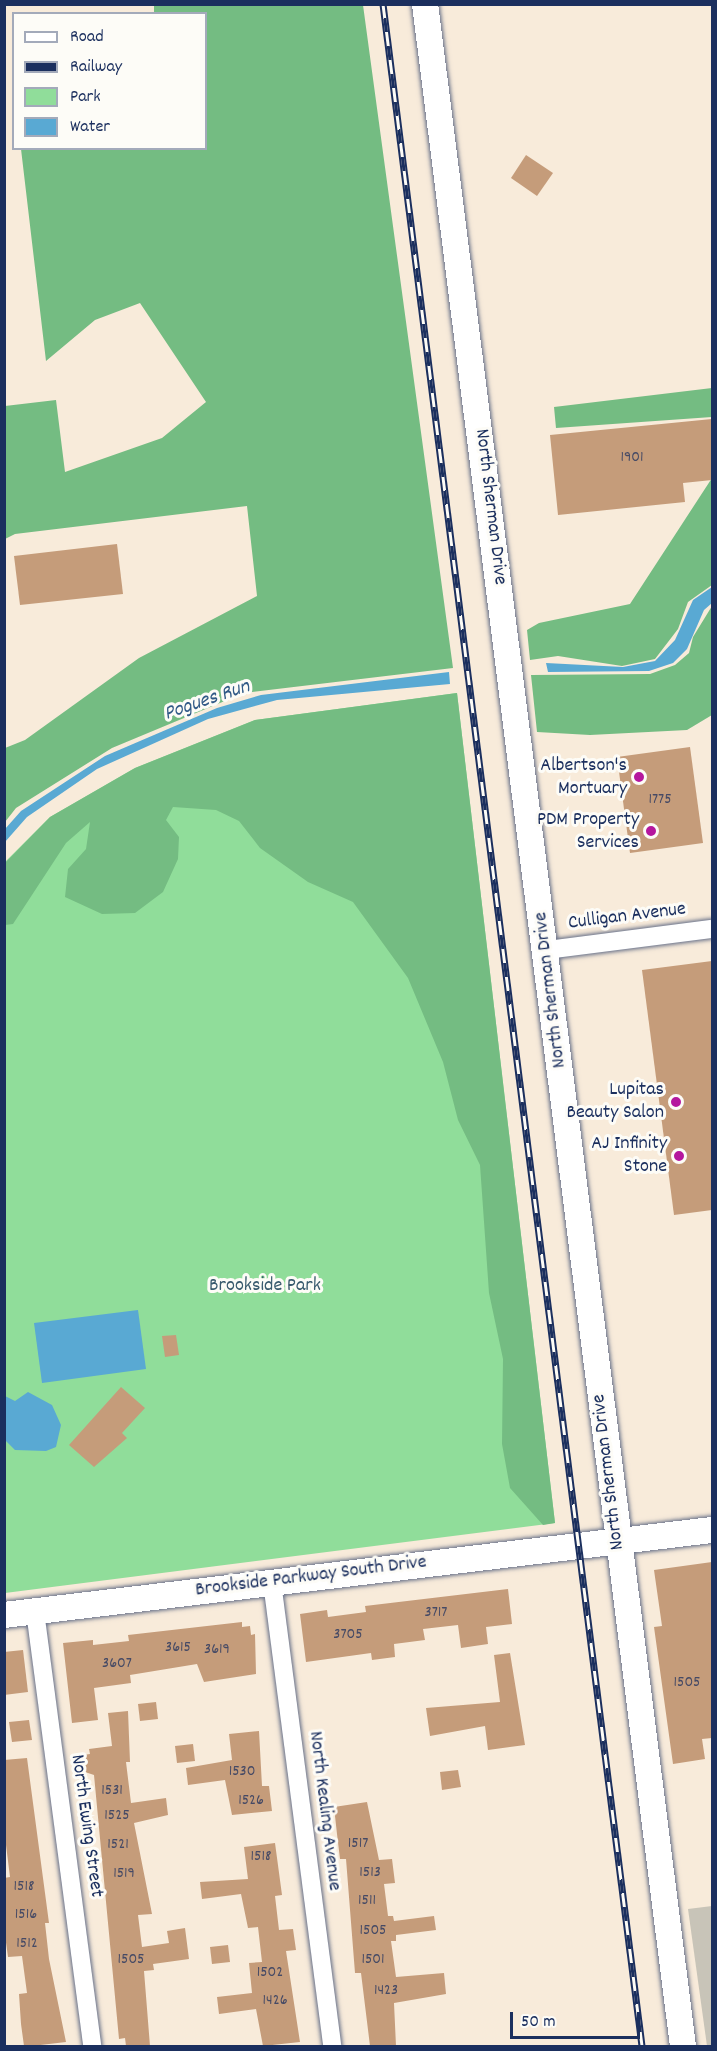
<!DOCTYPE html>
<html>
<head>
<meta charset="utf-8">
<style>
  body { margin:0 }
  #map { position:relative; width:717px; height:2051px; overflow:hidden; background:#f8ebda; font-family:Dekko,sans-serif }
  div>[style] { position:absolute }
  .industrial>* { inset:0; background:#c8c4b8 }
  .green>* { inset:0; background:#90dd9a }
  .forest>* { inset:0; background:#74bc82 }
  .water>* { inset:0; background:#59a9d3 }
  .building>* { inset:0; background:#c59c7a }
  .roads { filter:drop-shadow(0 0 2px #687189) drop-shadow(0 0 2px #687189) }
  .minor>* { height:18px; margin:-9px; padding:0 9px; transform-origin:9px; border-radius:9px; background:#fff }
  .secondary>* { height:26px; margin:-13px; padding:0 13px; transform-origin:13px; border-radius:13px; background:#fff }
  .rail>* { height:7px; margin-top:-3.5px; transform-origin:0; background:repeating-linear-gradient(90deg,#fdfcf7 0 14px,#1b2f5e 0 28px); box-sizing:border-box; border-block:2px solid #1b2f5e }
  .dots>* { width:16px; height:16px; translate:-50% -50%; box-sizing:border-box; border:3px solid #fdfcf7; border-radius:50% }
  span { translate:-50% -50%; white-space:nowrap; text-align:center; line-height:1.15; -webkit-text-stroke:6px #fdfcf7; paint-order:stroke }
  .number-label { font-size:16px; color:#464a65 }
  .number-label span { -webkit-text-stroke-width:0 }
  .street-label { font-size:20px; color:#1b2f5e }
  .poi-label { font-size:20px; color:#1b2f5e }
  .right { translate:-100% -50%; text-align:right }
  .park-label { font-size:20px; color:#385a6d }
  .water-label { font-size:21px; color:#315a87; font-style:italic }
  .frame { position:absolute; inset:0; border:6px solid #1b2f5e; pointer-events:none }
  .legend { position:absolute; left:12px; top:12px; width:195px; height:138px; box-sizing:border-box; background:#fdfcf7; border:2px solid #a3aaba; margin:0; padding:8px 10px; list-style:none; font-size:18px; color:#1b2f5e }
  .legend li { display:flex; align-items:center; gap:12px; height:30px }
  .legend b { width:30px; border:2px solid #a3aaba }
  .scale { position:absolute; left:510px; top:2012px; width:130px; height:27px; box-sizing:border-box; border:3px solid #1b2f5e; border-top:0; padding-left:8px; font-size:18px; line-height:21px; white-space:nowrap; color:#1b2f5e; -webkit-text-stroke:4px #fdfcf7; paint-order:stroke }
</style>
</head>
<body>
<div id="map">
  <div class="industrial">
    <div style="clip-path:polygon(712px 1906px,712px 2046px,707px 2046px,688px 1909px)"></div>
  </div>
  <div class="green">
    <div style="clip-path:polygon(457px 693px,555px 1523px,5px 1593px,4px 863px,50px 817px,135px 768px,255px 720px)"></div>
  </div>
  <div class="forest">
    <div style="clip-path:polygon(154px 5px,363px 5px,453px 668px,244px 693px,112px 748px,16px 808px,5px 822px,5px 748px,25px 740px,139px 658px,257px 596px,247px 506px,15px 534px,5px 539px,5px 406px,56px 400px,65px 472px,162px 438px,206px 402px,140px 303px,95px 320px,46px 361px,21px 149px,206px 148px,206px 14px,154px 13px)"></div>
    <div style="clip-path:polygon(712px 388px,712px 417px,556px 428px,554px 407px)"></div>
    <div style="clip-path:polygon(712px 478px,712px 585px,688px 602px,678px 629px,655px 659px,622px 666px,558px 656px,530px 660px,527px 630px,539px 623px,630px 604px)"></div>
    <div style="clip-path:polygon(712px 606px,712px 715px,687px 730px,590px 735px,537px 732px,531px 675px,650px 674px,675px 665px,689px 653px,693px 637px)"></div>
    <div style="clip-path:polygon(457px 693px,555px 1523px,543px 1525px,510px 1488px,502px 1444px,503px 1359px,489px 1293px,480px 1165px,458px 1120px,443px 1062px,408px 978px,353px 902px,308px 882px,260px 848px,239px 821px,216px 810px,173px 807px,166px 820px,179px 837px,178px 859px,163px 892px,135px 913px,102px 914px,65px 897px,68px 869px,86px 849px,90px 822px,66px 843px,13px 924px,5px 925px,5px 863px,50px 817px,135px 768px,255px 720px)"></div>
  </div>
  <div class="water">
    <div style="clip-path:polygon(712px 587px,712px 603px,704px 610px,687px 649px,673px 663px,649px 671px,548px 672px,546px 663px,623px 667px,655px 661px,675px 640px,693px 600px)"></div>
    <div style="clip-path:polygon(449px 672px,450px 684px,277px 700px,208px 719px,97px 769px,27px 817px,5px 842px,5px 829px,21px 811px,105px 756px,217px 708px,261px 695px)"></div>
    <div style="clip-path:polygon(138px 1310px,146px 1369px,42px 1383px,34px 1323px)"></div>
    <div style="clip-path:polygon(28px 1392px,52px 1405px,61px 1425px,56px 1447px,46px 1451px,15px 1450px,5px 1440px,5px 1396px,15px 1401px)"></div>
  </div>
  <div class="building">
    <div style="clip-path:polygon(526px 155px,553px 173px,537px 196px,511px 178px)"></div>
    <div style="clip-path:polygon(712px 419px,712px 480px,683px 483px,685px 502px,558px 515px,550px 435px)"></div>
    <div style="clip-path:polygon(117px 544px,123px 594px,20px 605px,14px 556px)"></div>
    <div style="clip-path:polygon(690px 747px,703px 843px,630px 853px,617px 757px)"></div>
    <div style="clip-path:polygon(712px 961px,712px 1210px,674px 1215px,642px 970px)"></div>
    <div style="clip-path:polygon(176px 1335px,179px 1355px,165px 1357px,162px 1336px)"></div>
    <div style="clip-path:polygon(121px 1387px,145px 1408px,122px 1433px,127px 1438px,94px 1467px,69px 1445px)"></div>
    <div style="clip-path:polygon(712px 1562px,712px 1738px,702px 1739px,705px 1759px,673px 1764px,654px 1627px,662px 1626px,654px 1570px)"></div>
    <div style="clip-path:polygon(508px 1589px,512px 1624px,486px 1627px,488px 1644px,461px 1648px,458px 1625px,423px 1629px,425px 1640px,394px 1644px,395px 1657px,372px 1660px,371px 1653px,306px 1662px,300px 1614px,327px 1610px,328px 1617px,366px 1612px,365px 1606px)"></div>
    <div style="clip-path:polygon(242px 1622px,242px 1627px,250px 1626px,251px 1635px,255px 1634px,256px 1674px,204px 1682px,197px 1664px,130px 1675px,131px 1683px,94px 1688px,98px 1720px,72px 1723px,63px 1643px,93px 1640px,93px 1645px,129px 1641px,128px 1635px)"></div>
    <div style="clip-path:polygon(23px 1650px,28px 1692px,4px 1695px,4px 1652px)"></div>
    <div style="clip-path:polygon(510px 1653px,525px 1745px,488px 1750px,485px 1726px,430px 1736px,426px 1708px,500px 1702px,494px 1655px)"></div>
    <div style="clip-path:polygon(156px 1702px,158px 1719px,140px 1721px,138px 1704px)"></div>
    <div style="clip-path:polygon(128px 1711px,130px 1762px,126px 1762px,131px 1803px,166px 1798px,168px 1815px,134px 1823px,152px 1914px,138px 1915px,142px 1947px,169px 1943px,167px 1931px,185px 1928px,189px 1959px,153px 1964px,154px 1970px,144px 1971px,150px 2046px,126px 2046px,125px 2038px,119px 2039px,94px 1775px,85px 1772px,83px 1755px,90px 1754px,89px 1749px,112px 1746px,108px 1713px)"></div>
    <div style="clip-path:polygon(29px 1720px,32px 1740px,12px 1742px,9px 1722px)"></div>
    <div style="clip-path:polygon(259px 1731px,262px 1786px,269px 1786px,272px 1811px,232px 1815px,225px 1780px,188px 1785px,186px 1768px,232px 1760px,229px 1734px)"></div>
    <div style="clip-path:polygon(193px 1744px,195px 1761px,177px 1763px,175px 1746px)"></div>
    <div style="clip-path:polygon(27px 1758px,49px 1923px,45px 1923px,49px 1959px,66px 2042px,32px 2046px,24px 2046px,21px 2024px,19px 1994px,27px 1993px,22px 1956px,8px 1957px,4px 1928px,4px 1878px,10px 1877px,4px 1829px,4px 1760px)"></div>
    <div style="clip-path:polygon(458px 1770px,461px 1787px,442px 1790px,440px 1772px)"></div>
    <div style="clip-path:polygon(367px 1802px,379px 1860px,392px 1859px,395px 1883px,384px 1884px,388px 1916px,393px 1916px,394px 1921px,434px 1916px,436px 1930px,396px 1935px,396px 1941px,391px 1941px,396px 1977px,444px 1973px,446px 1994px,394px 2003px,396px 2046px,370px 2046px,361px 1973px,355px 1973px,346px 1859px,340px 1859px,337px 1834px,334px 1807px)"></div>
    <div style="clip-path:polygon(275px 1843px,282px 1895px,275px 1896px,279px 1930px,293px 1929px,296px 1950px,286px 1951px,300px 2042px,263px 2046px,256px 2009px,219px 2014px,217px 1997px,252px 1993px,249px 1963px,262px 1962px,258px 1927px,248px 1928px,241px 1894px,202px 1899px,200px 1882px,248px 1879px,244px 1847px)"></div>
    <div style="clip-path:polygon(228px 1945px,230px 1962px,212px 1964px,210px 1947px)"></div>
  </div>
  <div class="roads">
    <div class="minor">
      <div style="left:547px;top:950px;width:166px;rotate:-7.3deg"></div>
      <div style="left:272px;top:1582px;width:468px;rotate:82.6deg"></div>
      <div style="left:35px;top:1611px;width:439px;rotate:82.5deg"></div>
    </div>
    <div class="secondary">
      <div style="left:425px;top:4px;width:2058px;rotate:82.8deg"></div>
      <div style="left:4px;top:1615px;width:713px;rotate:-6.85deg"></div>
    </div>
  </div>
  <div class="rail">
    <div style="left:383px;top:4px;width:2058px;rotate:82.77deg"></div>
  </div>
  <div class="dots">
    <div style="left:639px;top:777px;background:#b5179e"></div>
    <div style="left:651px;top:831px;background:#b5179e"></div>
    <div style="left:676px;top:1102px;background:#b5179e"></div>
    <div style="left:679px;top:1156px;background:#b5179e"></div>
  </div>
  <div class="number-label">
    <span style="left:632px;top:458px">1901</span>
    <span style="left:660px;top:800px">1775</span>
    <span style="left:436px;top:1613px">3717</span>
    <span style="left:348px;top:1635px">3705</span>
    <span style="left:178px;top:1648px">3615</span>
    <span style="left:217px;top:1650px">3619</span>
    <span style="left:117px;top:1664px">3607</span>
    <span style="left:687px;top:1683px">1505</span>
    <span style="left:242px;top:1772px">1530</span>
    <span style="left:112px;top:1791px">1531</span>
    <span style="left:251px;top:1801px">1526</span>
    <span style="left:117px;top:1816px">1525</span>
    <span style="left:358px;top:1844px">1517</span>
    <span style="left:118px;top:1845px">1521</span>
    <span style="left:261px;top:1857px">1518</span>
    <span style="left:370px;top:1873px">1513</span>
    <span style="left:124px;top:1874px">1519</span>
    <span style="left:24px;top:1887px">1518</span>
    <span style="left:367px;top:1901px">1511</span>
    <span style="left:26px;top:1915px">1516</span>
    <span style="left:373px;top:1931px">1505</span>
    <span style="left:27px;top:1944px">1512</span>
    <span style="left:131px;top:1960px">1505</span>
    <span style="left:373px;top:1960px">1501</span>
    <span style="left:270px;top:1973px">1502</span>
    <span style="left:386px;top:1991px">1423</span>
    <span style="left:275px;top:2001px">1426</span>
  </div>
  <div class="street-label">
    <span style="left:490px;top:507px;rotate:83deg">North Sherman Drive</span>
    <span style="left:627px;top:917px;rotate:-7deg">Culligan Avenue</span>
    <span style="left:551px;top:990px;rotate:-97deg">North Sherman Drive</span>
    <span style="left:609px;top:1472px;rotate:-97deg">North Sherman Drive</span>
    <span style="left:311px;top:1577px;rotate:-7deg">Brookside Parkway South Drive</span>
    <span style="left:324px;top:1811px;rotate:83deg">North Kealing Avenue</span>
    <span style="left:86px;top:1826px;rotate:82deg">North Ewing Street</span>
  </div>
  <div class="poi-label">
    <span class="right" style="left:627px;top:778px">Albertson's<br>Mortuary</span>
    <span class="right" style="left:639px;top:832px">PDM Property<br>Services</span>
    <span class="right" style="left:664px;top:1102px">Lupitas<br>Beauty Salon</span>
    <span class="right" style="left:667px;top:1156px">AJ Infinity<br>Stone</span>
  </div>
  <div class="park-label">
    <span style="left:265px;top:1286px">Brookside Park</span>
  </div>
  <div class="water-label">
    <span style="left:207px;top:701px;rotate:-19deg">Pogues Run</span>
  </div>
  <div class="frame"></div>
  <ul class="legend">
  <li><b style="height:8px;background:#fff"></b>Road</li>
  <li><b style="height:8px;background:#1b2f5e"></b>Railway</li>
  <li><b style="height:16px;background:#90dd9a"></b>Park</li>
  <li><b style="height:16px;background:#59a9d3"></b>Water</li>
  </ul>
  <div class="scale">50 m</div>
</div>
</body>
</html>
